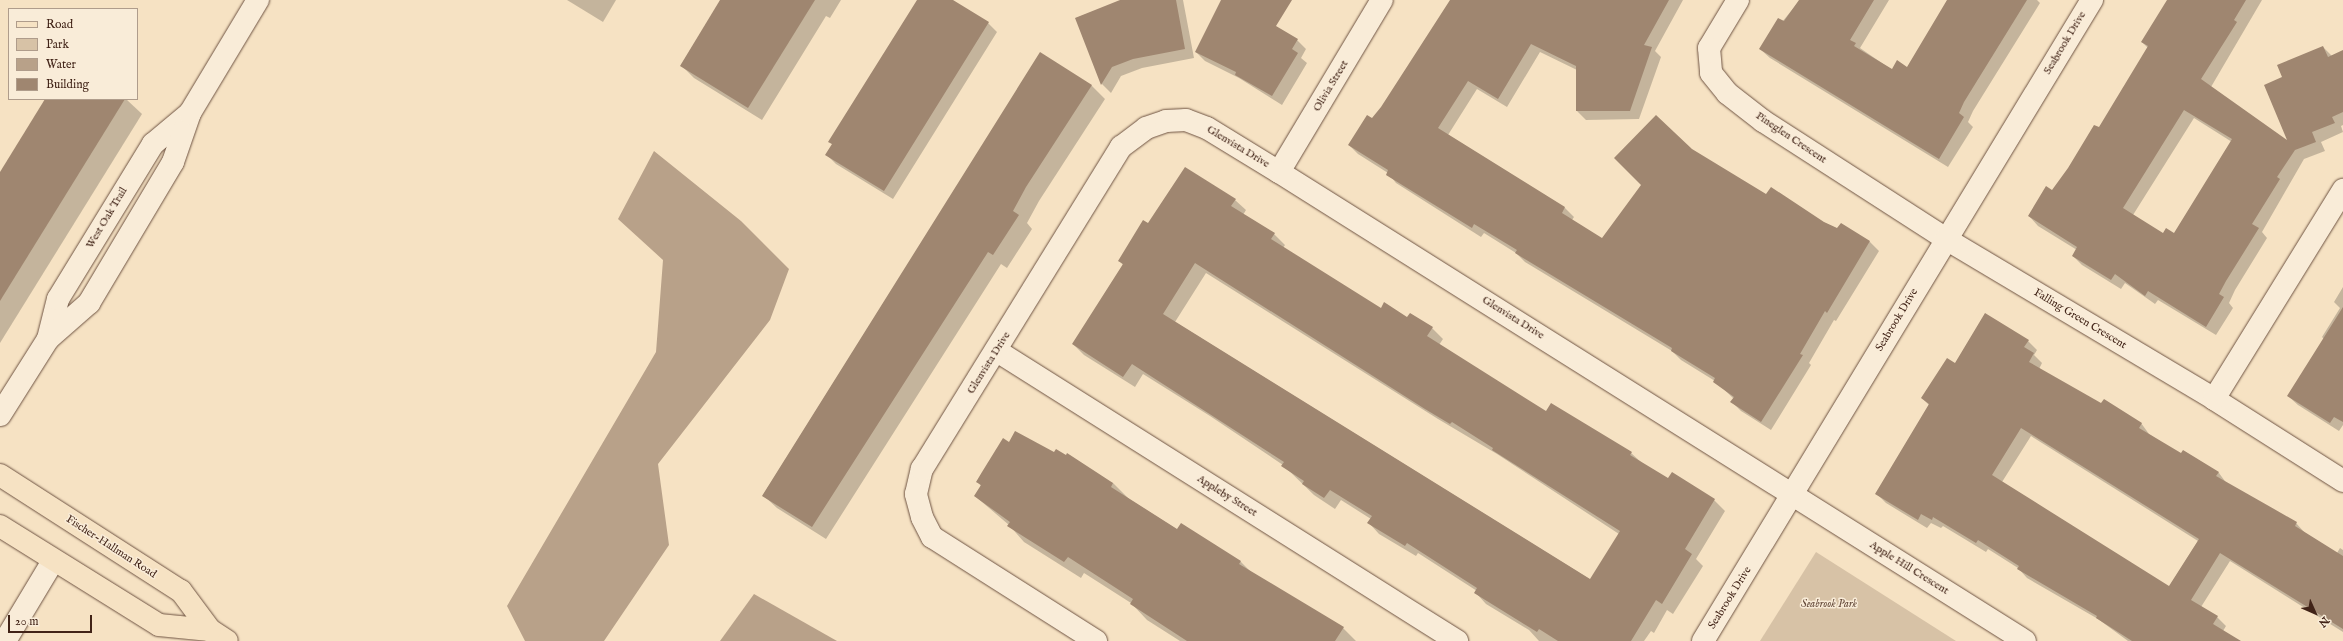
<!DOCTYPE html>
<html>
<head>
<meta charset="utf-8">
<style>
  body { margin:0 }
  #map { position:relative; width:2343px; height:641px; overflow:hidden; background:#f6e2c3; font-family:"IM FELL English",serif }
  div>[style] { position:absolute }
  .green>* { inset:0; background:#d7c2a6 }
  .water>* { inset:0; background:#b8a189 }
  .shadow>* { inset:0; background:#0003 }
  .building>* { inset:0; background:#9f8670 }
  .roads { filter:drop-shadow(0 0 1px #6e5342) drop-shadow(0 0 1px #6e5342) }
  .minor>* { height:22px; margin:-11px; padding:0 11px; transform-origin:11px; border-radius:11px; background:#f9ecd8 }
  .major>* { height:22px; margin:-11px; padding:0 11px; transform-origin:11px; border-radius:11px; background:#f6e2c3 }
  span { translate:-50% -50%; white-space:nowrap; text-align:center; line-height:1.15; -webkit-text-stroke:3px #f9ecd8; paint-order:stroke }
  .street-label { font-size:11px; color:#412317 }
  .park-label { font-size:11px; color:#664b3b; font-style:italic }
  .legend { position:absolute; left:8px; top:8px; width:130px; height:92px; box-sizing:border-box; background:#f9ecd8; border:1px solid #af9c8b; margin:0; padding:5px 7px; list-style:none; font-size:12px; color:#412317 }
  .legend li { display:flex; align-items:center; gap:8px; height:20px }
  .legend b { width:20px; border:1px solid #af9c8b }
  .north { position:absolute; left:2295px; top:593px; width:40px; height:40px; -webkit-text-stroke:3px #f9ecd8; paint-order:stroke; rotate:135deg; font-size:11px; font-weight:700; line-height:16px; text-align:center; color:#412317 }
  .north::after { content:''; display:block; margin:auto; width:14px; height:18px; background:#412317; clip-path:polygon(50% 0,100% 100%,50% 72%,0 100%) }
  .scale { position:absolute; left:8px; top:615px; width:84px; height:18px; box-sizing:border-box; border:2px solid #412317; border-top:0; padding-left:5px; font-size:12px; line-height:14px; white-space:nowrap; color:#412317; -webkit-text-stroke:3px #f9ecd8; paint-order:stroke }
</style>
</head>
<body>
<div id="map">
  <div class="green">
    <div style="clip-path:polygon(1816px 552px,1956px 641px,1760px 641px)"></div>
  </div>
  <div class="water">
    <div style="clip-path:polygon(654px 151px,741px 221px,789px 269px,770px 320px,658px 464px,669px 545px,604px 641px,525px 641px,507px 606px,656px 352px,663px 260px,618px 219px)"></div>
    <div style="clip-path:polygon(754px 594px,837px 641px,720px 641px)"></div>
  </div>
  <div class="shadow">
    <div style="clip-path:polygon(567px 0,616px 0,603px 22px)"></div>
    <div style="clip-path:polygon(721px 0,841px 0,830px 18px,826px 16px,762px 120px,694px 78px,681px 65px)"></div>
    <div style="clip-path:polygon(918px 0,951px 0,988px 23px,997px 32px,893px 199px,836px 164px,827px 155px,833px 145px,830px 142px)"></div>
    <div style="clip-path:polygon(1123px 0,1183px 0,1194px 58px,1142px 68px,1121px 76px,1111px 93px,1102px 84px,1076px 18px)"></div>
    <div style="clip-path:polygon(1451px 0,1683px 0,1655px 51px,1661px 57px,1639px 119px,1586px 120px,1577px 111px,1577px 70px,1540px 52px,1507px 107px,1477px 89px,1448px 135px,1565px 208px,1574px 217px,1572px 220px,1602px 239px,1691px 150px,1767px 196px,1838px 229px,1841px 224px,1870px 242px,1879px 251px,1836px 321px,1834px 320px,1809px 363px,1811px 365px,1771px 430px,1741px 411px,1732px 402px,1734px 399px,1715px 381px,1681px 360px,1672px 351px,1525px 262px,1516px 253px,1484px 233px,1481px 237px,1396px 183px,1388px 173px,1358px 154px,1349px 145px,1382px 108px)"></div>
    <div style="clip-path:polygon(1800px 0,1889px 0,1860px 48px,1892px 70px,1907px 68px,1949px 0,2037px 0,2040px 3px,1973px 111px,1968px 122px,1973px 127px,1948px 167px,1770px 58px,1760px 49px)"></div>
    <div style="clip-path:polygon(evenodd,2178px 0,2262px 0,2211px 87px,2289px 143px,2284px 77px,2323px 47px,2332px 56px,2343px 51px,2343px 125px,2341px 126px,2343px 132px,2321px 142px,2325px 151px,2304px 159px,2262px 232px,2267px 238px,2235px 290px,2229px 303px,2233px 308px,2216px 335px,2158px 300px,2155px 304px,2125px 283px,2121px 289px,2082px 265px,2073px 256px,2077px 250px,2038px 226px,2029px 216px,2052px 191px,2099px 129px,2148px 48px,2142px 42px,2178px 0,2194px 118px,2232px 142px,2174px 234px,2163px 235px,2133px 215px,2194px 118px)"></div>
    <div style="clip-path:polygon(1297px 40px,1306px 49px,1301px 58px,1307px 63px,1282px 105px,1239px 78px,1205px 61px,1196px 52px)"></div>
    <div style="clip-path:polygon(1040px 54px,1092px 86px,1105px 99px,1039px 201px,1027px 223px,1032px 229px,1007px 268px,1001px 264px,826px 539px,777px 508px,763px 495px)"></div>
    <div style="clip-path:polygon(46px 99px,126px 99px,142px 114px,0 343px,0 174px)"></div>
    <div style="clip-path:polygon(evenodd,1235px 200px,1246px 210px,1243px 215px,1274px 234px,1285px 245px,1283px 248px,1381px 309px,1408px 318px,1411px 314px,1432px 328px,1443px 339px,1439px 345px,1546px 413px,1631px 453px,1642px 463px,1668px 480px,1714px 500px,1725px 511px,1696px 559px,1703px 566px,1673px 614px,1667px 610px,1654px 633px,1651px 631px,1644px 641px,1539px 641px,1529px 630px,1486px 604px,1476px 593px,1477px 591px,1418px 553px,1416px 556px,1379px 534px,1369px 523px,1371px 519px,1341px 500px,1335px 509px,1314px 495px,1283px 465px,1210px 416px,1143px 374px,1135px 387px,1084px 355px,1073px 344px,1123px 265px,1119px 260px,1148px 224px,1235px 200px,1206px 273px,1438px 419px,1497px 454px,1619px 534px,1591px 580px,1175px 322px,1206px 273px)"></div>
    <div style="clip-path:polygon(2343px 287px,2343px 425px,2339px 431px,2298px 405px,2288px 396px,2324px 339px,2322px 337px,2340px 308px,2334px 302px)"></div>
    <div style="clip-path:polygon(evenodd,2028px 341px,2037px 350px,2034px 355px,2042px 363px,2039px 369px,2101px 405px,2141px 423px,2149px 434px,2181px 455px,2184px 451px,2219px 473px,2227px 484px,2296px 523px,2305px 533px,2337px 553px,2340px 548px,2343px 550px,2343px 632px,2230px 561px,2201px 607px,2217px 617px,2226px 626px,2223px 631px,2239px 641px,2128px 641px,2098px 619px,2027px 578px,2018px 568px,1988px 549px,1986px 552px,1943px 526px,1941px 528px,1931px 523px,1927px 528px,1886px 503px,1877px 494px,1930px 406px,1922px 398px,1955px 365px,2028px 341px,2031px 436px,2198px 541px,2169px 587px,2002px 482px,2031px 436px)"></div>
    <div style="clip-path:polygon(1009px 443px,1113px 483px,1129px 499px,1178px 530px,1182px 525px,1241px 562px,1251px 572px,1343px 628px,1356px 641px,1180px 641px,1147px 620px,1131px 603px,1084px 573px,1081px 578px,1024px 542px,1009px 525px,975px 496px,981px 486px,977px 481px)"></div>
  </div>
  <div class="building">
    <div style="clip-path:polygon(720px 0,815px 0,748px 108px,680px 66px)"></div>
    <div style="clip-path:polygon(917px 0,953px 0,989px 22px,884px 191px,825px 155px,832px 144px,828px 142px)"></div>
    <div style="clip-path:polygon(1120px 0,1176px 0,1185px 49px,1133px 59px,1112px 67px,1101px 85px,1075px 18px)"></div>
    <div style="clip-path:polygon(1221px 0,1292px 0,1276px 26px,1298px 39px,1292px 49px,1298px 53px,1272px 96px,1235px 75px,1236px 72px,1195px 52px)"></div>
    <div style="clip-path:polygon(1450px 0,1669px 0,1644px 45px,1652px 47px,1630px 111px,1576px 111px,1576px 66px,1531px 44px,1498px 99px,1468px 81px,1438px 128px,1565px 207px,1562px 213px,1602px 238px,1641px 185px,1614px 158px,1656px 115px,1692px 149px,1766px 194px,1771px 187px,1824px 222px,1837px 228px,1841px 223px,1870px 241px,1827px 313px,1825px 311px,1800px 354px,1803px 355px,1761px 422px,1730px 402px,1734px 397px,1713px 382px,1715px 378px,1671px 351px,1672px 348px,1515px 253px,1517px 250px,1474px 224px,1472px 228px,1386px 175px,1388px 170px,1348px 145px,1367px 115px,1372px 118px,1381px 107px)"></div>
    <div style="clip-path:polygon(1799px 0,1874px 0,1850px 40px,1856px 43px,1854px 46px,1892px 69px,1897px 60px,1907px 67px,1947px 0,2027px 0,1964px 102px,1959px 113px,1964px 117px,1939px 159px,1759px 49px,1778px 18px,1784px 21px)"></div>
    <div style="clip-path:polygon(evenodd,2167px 0,2246px 0,2234px 20px,2237px 22px,2201px 79px,2287px 140px,2264px 85px,2282px 77px,2277px 65px,2323px 46px,2328px 57px,2343px 50px,2343px 112px,2332px 117px,2335px 123px,2312px 132px,2316px 142px,2295px 150px,2277px 177px,2280px 179px,2252px 224px,2259px 228px,2226px 281px,2219px 294px,2224px 297px,2206px 327px,2148px 291px,2145px 296px,2115px 274px,2111px 280px,2072px 256px,2077px 247px,2028px 216px,2046px 186px,2052px 190px,2068px 168px,2094px 125px,2099px 127px,2148px 46px,2141px 42px,2167px 0,2184px 110px,2232px 139px,2174px 233px,2166px 228px,2163px 233px,2123px 208px,2184px 110px)"></div>
    <div style="clip-path:polygon(1040px 52px,1092px 85px,1026px 187px,1013px 211px,1019px 215px,993px 255px,988px 252px,812px 527px,762px 496px)"></div>
    <div style="clip-path:polygon(45px 99px,125px 99px,0 301px,0 172px)"></div>
    <div style="clip-path:polygon(evenodd,1185px 167px,1236px 199px,1231px 206px,1275px 233px,1271px 239px,1381px 308px,1384px 302px,1407px 317px,1410px 313px,1433px 327px,1427px 336px,1546px 411px,1551px 403px,1632px 452px,1630px 455px,1668px 478px,1672px 472px,1715px 499px,1685px 549px,1692px 554px,1662px 604px,1656px 600px,1631px 641px,1558px 641px,1539px 629px,1537px 632px,1474px 593px,1477px 588px,1407px 543px,1405px 546px,1367px 523px,1372px 516px,1330px 490px,1324px 498px,1302px 484px,1304px 481px,1281px 466px,1284px 462px,1132px 364px,1123px 377px,1072px 344px,1123px 264px,1118px 261px,1143px 220px,1148px 223px,1185px 167px,1195px 263px,1425px 409px,1450px 424px,1452px 422px,1493px 448px,1492px 450px,1620px 531px,1590px 579px,1163px 314px,1195px 263px)"></div>
    <div style="clip-path:polygon(2343px 307px,2343px 422px,2334px 417px,2330px 423px,2287px 396px)"></div>
    <div style="clip-path:polygon(evenodd,1985px 313px,2029px 340px,2024px 347px,2034px 353px,2029px 362px,2101px 403px,2104px 399px,2142px 423px,2139px 428px,2181px 453px,2183px 450px,2219px 472px,2216px 476px,2297px 522px,2295px 526px,2343px 556px,2343px 629px,2220px 553px,2191px 600px,2218px 616px,2213px 624px,2241px 641px,2132px 641px,2096px 618px,2097px 616px,2017px 569px,2019px 566px,1978px 540px,1976px 543px,1933px 517px,1932px 520px,1921px 514px,1918px 520px,1875px 494px,1929px 404px,1921px 398px,1947px 358px,1955px 363px,1985px 313px,2021px 428px,2199px 539px,2169px 586px,1992px 475px,2021px 428px)"></div>
    <div style="clip-path:polygon(1015px 431px,1054px 452px,1056px 449px,1066px 455px,1067px 453px,1113px 483px,1111px 487px,1177px 529px,1181px 523px,1241px 561px,1239px 564px,1344px 627px,1335px 641px,1187px 641px,1130px 604px,1133px 599px,1068px 557px,1064px 562px,1007px 526px,1010px 522px,974px 496px,981px 485px,976px 482px,982px 472px,1003px 438px,1009px 442px)"></div>
  </div>
  <div class="roads">
    <div class="minor">
      <div style="left:1738px;top:0;width:56px;rotate:121.1deg"></div>
      <div style="left:1709px;top:48px;width:25px;rotate:85deg"></div>
      <div style="left:1711px;top:73px;width:26px;rotate:51deg"></div>
      <div style="left:1727px;top:93px;width:46px;rotate:37.9deg"></div>
      <div style="left:1763px;top:121px;width:218px;rotate:32.8deg"></div>
      <div style="left:1946px;top:239px;width:312px;rotate:30.8deg"></div>
      <div style="left:2214px;top:399px;width:153px;rotate:32.4deg"></div>
      <div style="left:1279px;top:172px;width:200px;rotate:-59.1deg"></div>
      <div style="left:48px;top:339px;width:41px;rotate:-76deg"></div>
      <div style="left:58px;top:299px;width:182px;rotate:-58.5deg"></div>
      <div style="left:153px;top:144px;width:48px;rotate:-40deg"></div>
      <div style="left:997px;top:351px;width:544px;rotate:32.23deg"></div>
      <div style="left:2214px;top:399px;width:246px;rotate:-58.3deg"></div>
      <div style="left:0;top:415px;width:90px;rotate:-57.7deg"></div>
      <div style="left:48px;top:339px;width:55px;rotate:-41.3deg"></div>
      <div style="left:89px;top:303px;width:164px;rotate:-59.2deg"></div>
      <div style="left:173px;top:162px;width:52px;rotate:-70.9deg"></div>
      <div style="left:190px;top:113px;width:132px;rotate:-59deg"></div>
      <div style="left:5px;top:641px;width:93px;rotate:-59deg"></div>
      <div style="left:1096px;top:641px;width:194px;rotate:-147.6deg"></div>
      <div style="left:932px;top:537px;width:22px;rotate:-117deg"></div>
      <div style="left:922px;top:517px;width:24px;rotate:-105deg"></div>
      <div style="left:916px;top:494px;width:26px;rotate:-77deg"></div>
      <div style="left:922px;top:469px;width:379px;rotate:-58.3deg"></div>
      <div style="left:1121px;top:147px;width:31px;rotate:-37deg"></div>
      <div style="left:1146px;top:128px;width:21px;rotate:-19deg"></div>
      <div style="left:1166px;top:121px;width:20px;rotate:-3deg"></div>
      <div style="left:1186px;top:120px;width:22px;rotate:21deg"></div>
      <div style="left:1207px;top:128px;width:84px;rotate:31.4deg"></div>
      <div style="left:1279px;top:172px;width:881px;rotate:32.16deg"></div>
      <div style="left:1703px;top:641px;width:750px;rotate:-58.75deg"></div>
    </div>
    <div class="major">
      <div style="left:0;top:475px;width:215px;rotate:32.7deg"></div>
      <div style="left:181px;top:591px;width:49px;rotate:53.4deg"></div>
      <div style="left:210px;top:630px;width:20px;rotate:33deg"></div>
      <div style="left:0;top:526px;width:187px;rotate:31.9deg"></div>
      <div style="left:159px;top:625px;width:51px;rotate:5.6deg"></div>
    </div>
  </div>
  <div class="street-label">
    <span style="left:2065px;top:43px;rotate:-59deg">Seabrook Drive</span>
    <span style="left:1331px;top:86px;rotate:-59deg">Olivia Street</span>
    <span style="left:1791px;top:138px;rotate:34deg">Pineglen Crescent</span>
    <span style="left:1238px;top:147px;rotate:31deg">Glenvista Drive</span>
    <span style="left:107px;top:218px;rotate:-59deg">West Oak Trail</span>
    <span style="left:1513px;top:318px;rotate:32deg">Glenvista Drive</span>
    <span style="left:2080px;top:319px;rotate:31deg">Falling Green Crescent</span>
    <span style="left:1897px;top:320px;rotate:-59deg">Seabrook Drive</span>
    <span style="left:989px;top:363px;rotate:-58deg">Glenvista Drive</span>
    <span style="left:1227px;top:496px;rotate:32deg">Appleby Street</span>
    <span style="left:111px;top:547px;rotate:33deg">Fischer-Hallman Road</span>
    <span style="left:1909px;top:568px;rotate:32deg">Apple Hill Crescent</span>
    <span style="left:1730px;top:598px;rotate:-58deg">Seabrook Drive</span>
  </div>
  <div class="park-label">
    <span style="left:1829px;top:604px">Seabrook Park</span>
  </div>
  <ul class="legend">
  <li><b style="height:5px;background:#f6e2c3"></b>Road</li>
  <li><b style="height:11px;background:#d7c2a6"></b>Park</li>
  <li><b style="height:11px;background:#b8a189"></b>Water</li>
  <li><b style="height:11px;background:#9f8670"></b>Building</li>
  </ul>
  <div class="north">N</div>
  <div class="scale">20 m</div>
</div>
</body>
</html>
